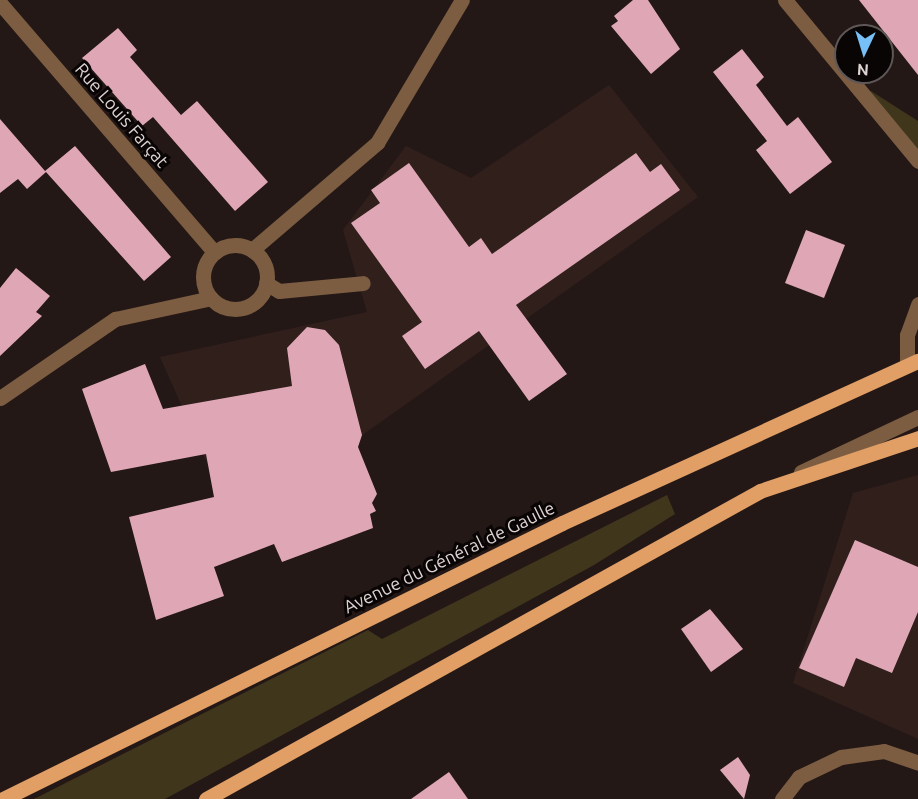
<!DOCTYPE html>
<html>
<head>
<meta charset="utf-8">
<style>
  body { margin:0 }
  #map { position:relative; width:918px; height:799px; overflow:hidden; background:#241816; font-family:Ubuntu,sans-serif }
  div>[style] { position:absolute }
  .built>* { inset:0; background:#311f1c }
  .green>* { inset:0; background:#40361c }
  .building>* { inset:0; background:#dfa7b6 }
  .minor>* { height:15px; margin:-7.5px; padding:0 7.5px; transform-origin:7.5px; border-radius:7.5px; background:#7d5d42 }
  .minor>.ring { margin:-7.5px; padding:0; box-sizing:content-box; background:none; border:15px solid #7d5d42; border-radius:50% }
  .major>* { height:15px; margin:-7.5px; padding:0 7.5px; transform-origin:7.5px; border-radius:7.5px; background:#e19e65 }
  span { translate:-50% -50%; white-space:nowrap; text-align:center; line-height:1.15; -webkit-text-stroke:6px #0a0505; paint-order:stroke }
  .street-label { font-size:18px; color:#dcd3d2 }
  .north { position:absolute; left:834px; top:24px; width:60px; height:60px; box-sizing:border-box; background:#0a0505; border:2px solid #5e5757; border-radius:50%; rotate:184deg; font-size:16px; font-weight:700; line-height:24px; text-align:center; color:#dcd3d2 }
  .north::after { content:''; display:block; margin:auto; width:21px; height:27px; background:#76c0f7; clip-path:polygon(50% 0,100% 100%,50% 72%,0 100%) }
</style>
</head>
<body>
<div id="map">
  <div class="built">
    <div style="clip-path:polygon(609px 85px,698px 197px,361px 436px,210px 470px,160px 357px,367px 312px,343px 230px,406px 146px,471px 178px)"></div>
    <div style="clip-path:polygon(918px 475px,918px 739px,793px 683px,853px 493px)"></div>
  </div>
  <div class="green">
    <div style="clip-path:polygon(871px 91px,918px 121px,918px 153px,869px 92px)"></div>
    <div style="clip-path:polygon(667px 495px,675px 514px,594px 565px,165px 799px,34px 799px,368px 630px,382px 639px)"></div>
  </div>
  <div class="building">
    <div style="clip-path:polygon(633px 0,648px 0,680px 49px,651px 74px,611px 26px,618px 21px,614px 16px)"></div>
    <div style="clip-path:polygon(859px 0,918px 0,918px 75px)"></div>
    <div style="clip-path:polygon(118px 28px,137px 50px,130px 57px,181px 115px,197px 101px,268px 182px,235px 211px,153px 117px,142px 126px,82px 58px)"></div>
    <div style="clip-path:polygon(742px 49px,764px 77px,756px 85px,787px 126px,798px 117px,832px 162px,790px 194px,756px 150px,767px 141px,713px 72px)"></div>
    <div style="clip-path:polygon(0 119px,45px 171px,75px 146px,171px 257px,144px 281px,46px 172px,27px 189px,18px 179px,0 193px)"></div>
    <div style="clip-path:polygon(636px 153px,650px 172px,661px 164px,680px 190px,516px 305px,567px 374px,529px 401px,479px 331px,425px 369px,402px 336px,422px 322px,351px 223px,380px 203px,371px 190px,409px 163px,469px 247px,481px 238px,492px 254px)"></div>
    <div style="clip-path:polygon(806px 230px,845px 245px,824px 298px,785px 283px)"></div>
    <div style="clip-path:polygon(16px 268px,50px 296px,36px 312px,42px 316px,0 356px,0 288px)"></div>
    <div style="clip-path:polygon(307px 327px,325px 330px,339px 345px,362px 435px,358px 447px,377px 494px,372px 503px,376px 511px,370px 514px,373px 528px,282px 562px,274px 544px,214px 567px,224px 596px,156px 620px,129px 517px,214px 497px,206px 454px,111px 472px,82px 389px,145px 364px,163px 409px,292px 386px,287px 348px)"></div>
    <div style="clip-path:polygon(855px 540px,918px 567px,918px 612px,892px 673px,856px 658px,844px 687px,799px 668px)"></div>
    <div style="clip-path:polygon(710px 609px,743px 649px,711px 672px,681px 629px)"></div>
    <div style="clip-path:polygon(738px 757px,750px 775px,744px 799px,720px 770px)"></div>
    <div style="clip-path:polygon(449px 772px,468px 799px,411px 799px)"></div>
  </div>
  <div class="minor">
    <div style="left:785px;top:0;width:209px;rotate:50.4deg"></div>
    <div style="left:0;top:3px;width:328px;rotate:49.3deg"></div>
    <div class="ring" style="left:203px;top:245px;width:49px;height:49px"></div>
    <div style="left:252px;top:250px;width:165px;rotate:-40.6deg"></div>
    <div style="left:377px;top:143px;width:166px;rotate:-59.3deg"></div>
    <div style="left:266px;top:283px;width:15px;rotate:32deg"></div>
    <div style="left:279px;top:291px;width:84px;rotate:-5.4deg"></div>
    <div style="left:907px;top:365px;width:30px;rotate:-90deg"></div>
    <div style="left:907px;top:335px;width:33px;rotate:-70deg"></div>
    <div style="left:0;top:398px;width:140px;rotate:-34.5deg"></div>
    <div style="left:115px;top:319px;width:98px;rotate:-12.3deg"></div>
    <div style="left:801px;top:472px;width:129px;rotate:-25.2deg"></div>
    <div style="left:782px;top:799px;width:28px;rotate:-52deg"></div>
    <div style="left:799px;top:777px;width:47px;rotate:-25.5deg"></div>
    <div style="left:841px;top:757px;width:43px;rotate:-7.9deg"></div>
    <div style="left:884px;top:751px;width:36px;rotate:19deg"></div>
  </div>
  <div class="major">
    <div style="left:3px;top:799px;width:623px;rotate:-26.28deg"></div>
    <div style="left:562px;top:523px;width:391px;rotate:-24.5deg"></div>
    <div style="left:206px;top:799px;width:634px;rotate:-29.07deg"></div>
    <div style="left:760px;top:491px;width:167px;rotate:-18.5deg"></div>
  </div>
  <div class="street-label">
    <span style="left:122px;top:115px;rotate:49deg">Rue Louis Farçat</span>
    <span style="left:449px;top:557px;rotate:-26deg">Avenue du Général de Gaulle</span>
  </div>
  <div class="north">N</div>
</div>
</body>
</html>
